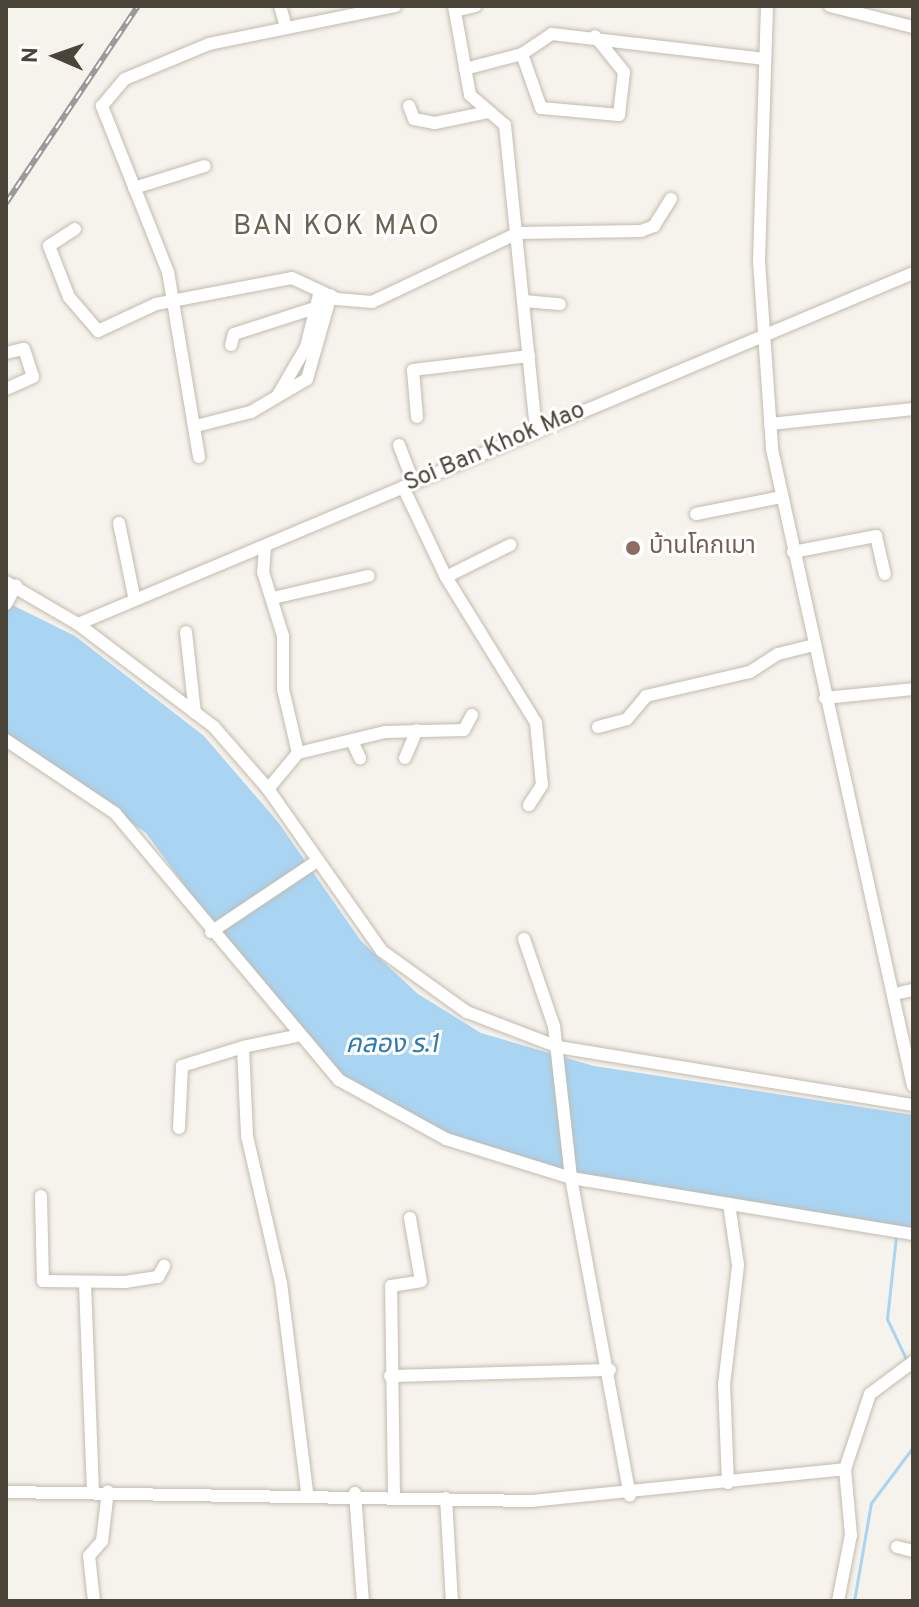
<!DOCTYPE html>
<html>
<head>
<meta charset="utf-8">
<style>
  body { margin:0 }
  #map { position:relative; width:919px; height:1607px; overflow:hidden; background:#f6f3ec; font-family:Overpass,"Noto Sans Thai",sans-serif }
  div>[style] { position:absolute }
  .water>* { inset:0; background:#a9d4f2 }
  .stream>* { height:3px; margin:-1.5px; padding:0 1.5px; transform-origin:1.5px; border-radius:1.5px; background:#a9d4f2 }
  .roads { filter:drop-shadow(0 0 2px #c2bbae) drop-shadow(0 0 2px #c2bbae) }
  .minor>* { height:12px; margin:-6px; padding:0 6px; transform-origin:6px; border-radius:6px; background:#fff }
  .rail>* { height:6px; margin-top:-3px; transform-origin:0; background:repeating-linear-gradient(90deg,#fff 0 9px,#9a9a9a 0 18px); box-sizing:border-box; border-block:2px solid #9a9a9a }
  .dots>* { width:22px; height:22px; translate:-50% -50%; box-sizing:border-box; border:4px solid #fff; border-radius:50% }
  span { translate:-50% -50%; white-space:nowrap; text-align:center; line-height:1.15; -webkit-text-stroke:6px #fff; paint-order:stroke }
  .street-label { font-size:24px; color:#4b4439 }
  .education-label { font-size:24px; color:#785e54 }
  .left { translate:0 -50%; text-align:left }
  .water-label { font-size:26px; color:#2e7ab2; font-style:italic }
  .quarter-label { font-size:28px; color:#6e6250; letter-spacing:2px }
  .frame { position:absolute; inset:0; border:8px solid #4b4439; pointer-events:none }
  .north { position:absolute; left:16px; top:16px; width:80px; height:80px; -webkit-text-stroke:6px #fff; paint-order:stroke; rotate:272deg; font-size:22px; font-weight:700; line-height:32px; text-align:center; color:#4b4439 }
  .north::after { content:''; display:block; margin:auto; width:28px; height:36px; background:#4b4439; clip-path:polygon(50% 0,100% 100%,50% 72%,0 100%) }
</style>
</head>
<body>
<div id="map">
  <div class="water">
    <div style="clip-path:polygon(6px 602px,75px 636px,204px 736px,278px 822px,361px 941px,418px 994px,481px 1033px,594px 1066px,913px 1115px,913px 1229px,581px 1175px,446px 1133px,344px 1076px,221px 935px,146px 833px,6px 735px)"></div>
  </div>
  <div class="stream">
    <div style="left:896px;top:1236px;width:83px;rotate:96.2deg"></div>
    <div style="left:887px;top:1319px;width:49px;rotate:64.5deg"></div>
    <div style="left:854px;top:1601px;width:99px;rotate:-80.2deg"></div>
    <div style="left:871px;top:1503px;width:70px;rotate:-53.1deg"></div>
  </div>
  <div class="roads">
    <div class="minor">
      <div style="left:280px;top:6px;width:18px;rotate:74deg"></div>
      <div style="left:454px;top:6px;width:90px;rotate:79.8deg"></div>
      <div style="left:470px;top:95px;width:46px;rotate:40.6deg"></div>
      <div style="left:505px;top:125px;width:306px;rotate:84.2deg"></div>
      <div style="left:767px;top:6px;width:255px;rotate:91.8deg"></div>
      <div style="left:759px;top:261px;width:188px;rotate:86deg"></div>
      <div style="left:772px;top:449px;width:652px;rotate:77.52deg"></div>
      <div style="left:830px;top:6px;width:86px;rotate:14.2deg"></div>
      <div style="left:455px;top:11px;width:21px;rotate:-14deg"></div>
      <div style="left:522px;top:54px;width:57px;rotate:70.6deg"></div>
      <div style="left:541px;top:108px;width:78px;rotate:5.1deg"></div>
      <div style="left:619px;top:115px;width:43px;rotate:-83.4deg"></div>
      <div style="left:624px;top:72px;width:46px;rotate:-128.9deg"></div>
      <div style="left:465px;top:69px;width:59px;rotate:-14.7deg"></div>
      <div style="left:522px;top:54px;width:36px;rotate:-34deg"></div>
      <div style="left:552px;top:34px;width:214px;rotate:6.7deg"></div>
      <div style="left:409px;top:106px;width:14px;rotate:69deg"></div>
      <div style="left:414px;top:119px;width:21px;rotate:11deg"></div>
      <div style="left:435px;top:123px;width:54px;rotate:-11.7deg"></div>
      <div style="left:134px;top:188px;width:74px;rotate:-17.2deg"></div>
      <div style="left:75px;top:229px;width:31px;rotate:147deg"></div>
      <div style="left:49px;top:246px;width:55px;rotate:68.6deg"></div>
      <div style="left:69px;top:297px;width:45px;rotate:49.5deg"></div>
      <div style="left:98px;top:331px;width:64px;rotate:-25deg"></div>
      <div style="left:156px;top:304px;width:138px;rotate:-10.8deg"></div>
      <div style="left:292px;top:278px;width:50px;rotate:25deg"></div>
      <div style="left:337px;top:299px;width:35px;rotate:5deg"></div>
      <div style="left:372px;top:302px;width:161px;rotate:-25.3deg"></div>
      <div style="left:518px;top:233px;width:123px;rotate:-0.9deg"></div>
      <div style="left:641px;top:231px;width:14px;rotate:-21deg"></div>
      <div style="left:654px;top:226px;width:32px;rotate:-58deg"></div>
      <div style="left:524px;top:301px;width:36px;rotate:5deg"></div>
      <div style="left:231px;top:345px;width:11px;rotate:-75deg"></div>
      <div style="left:234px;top:334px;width:85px;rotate:-17.8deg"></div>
      <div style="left:6px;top:353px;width:18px;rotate:-13deg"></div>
      <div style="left:24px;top:349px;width:29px;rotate:72deg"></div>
      <div style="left:33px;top:377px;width:30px;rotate:156deg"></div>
      <div style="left:278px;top:395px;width:56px;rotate:-59.7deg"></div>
      <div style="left:306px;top:347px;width:58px;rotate:-76deg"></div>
      <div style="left:417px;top:417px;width:47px;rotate:-94.9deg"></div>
      <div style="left:413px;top:370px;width:117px;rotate:-6.9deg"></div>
      <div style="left:770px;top:424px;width:144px;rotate:-6deg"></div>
      <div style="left:196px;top:426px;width:57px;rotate:-14.3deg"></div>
      <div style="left:251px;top:412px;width:65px;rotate:-30.5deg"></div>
      <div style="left:307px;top:379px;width:87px;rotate:-74.1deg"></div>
      <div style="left:399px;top:445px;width:40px;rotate:69deg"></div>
      <div style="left:199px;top:457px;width:188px;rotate:-99.5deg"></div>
      <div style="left:168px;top:272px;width:179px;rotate:-111.7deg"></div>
      <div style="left:102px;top:106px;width:35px;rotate:-50deg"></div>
      <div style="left:125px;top:79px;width:91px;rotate:-22.6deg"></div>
      <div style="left:209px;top:44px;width:190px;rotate:-11.5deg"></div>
      <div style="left:403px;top:487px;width:100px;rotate:64.5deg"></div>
      <div style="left:446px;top:577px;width:172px;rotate:58.3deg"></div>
      <div style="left:536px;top:723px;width:62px;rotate:84.5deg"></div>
      <div style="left:542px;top:785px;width:24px;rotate:123deg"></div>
      <div style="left:696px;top:514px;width:88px;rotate:-11.2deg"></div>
      <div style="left:119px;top:523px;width:75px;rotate:78.4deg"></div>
      <div style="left:265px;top:546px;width:26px;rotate:94deg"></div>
      <div style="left:263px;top:572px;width:67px;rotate:72.6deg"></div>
      <div style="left:283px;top:636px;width:53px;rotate:90deg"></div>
      <div style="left:283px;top:689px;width:66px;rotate:76.8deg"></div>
      <div style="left:298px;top:753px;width:47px;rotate:129.8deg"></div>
      <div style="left:793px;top:552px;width:85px;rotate:-10.9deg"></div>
      <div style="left:876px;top:536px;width:39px;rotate:77deg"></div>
      <div style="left:446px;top:577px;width:72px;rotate:-26.6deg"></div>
      <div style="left:6px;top:582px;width:83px;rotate:30.3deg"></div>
      <div style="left:78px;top:624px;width:171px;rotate:37.1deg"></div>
      <div style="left:214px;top:727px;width:82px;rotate:48.9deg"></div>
      <div style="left:268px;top:789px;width:198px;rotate:54.9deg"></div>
      <div style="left:382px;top:951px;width:105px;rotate:35.7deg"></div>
      <div style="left:467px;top:1012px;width:97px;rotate:21deg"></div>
      <div style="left:558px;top:1047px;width:360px;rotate:9.3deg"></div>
      <div style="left:273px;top:598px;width:98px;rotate:-13deg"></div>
      <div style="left:6px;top:604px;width:21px;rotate:-61deg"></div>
      <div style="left:78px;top:624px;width:906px;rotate:-22.8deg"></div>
      <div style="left:186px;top:632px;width:81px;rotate:83.7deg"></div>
      <div style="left:825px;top:698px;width:88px;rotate:-5.8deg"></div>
      <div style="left:598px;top:727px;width:30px;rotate:-15deg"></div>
      <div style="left:627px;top:719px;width:30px;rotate:-50deg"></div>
      <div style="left:646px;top:696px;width:107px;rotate:-13deg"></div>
      <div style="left:750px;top:672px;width:33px;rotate:-33deg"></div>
      <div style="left:778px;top:654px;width:37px;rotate:-14deg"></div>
      <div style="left:6px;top:740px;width:131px;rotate:33.8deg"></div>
      <div style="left:115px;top:813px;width:349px;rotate:50deg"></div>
      <div style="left:339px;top:1080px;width:122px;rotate:28.9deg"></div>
      <div style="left:446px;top:1139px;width:131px;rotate:17.3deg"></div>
      <div style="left:571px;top:1178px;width:347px;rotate:9.3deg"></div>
      <div style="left:353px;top:743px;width:17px;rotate:65deg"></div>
      <div style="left:298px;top:753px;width:89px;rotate:-13.6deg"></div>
      <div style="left:385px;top:732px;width:79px;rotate:-1.5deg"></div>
      <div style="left:464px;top:730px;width:17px;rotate:-62deg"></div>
      <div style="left:405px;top:758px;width:30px;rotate:-67deg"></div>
      <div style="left:211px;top:932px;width:128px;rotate:-33.8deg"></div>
      <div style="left:524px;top:939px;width:92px;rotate:71deg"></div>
      <div style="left:554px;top:1026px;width:153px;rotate:83.6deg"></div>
      <div style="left:571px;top:1178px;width:323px;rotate:79.5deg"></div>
      <div style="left:895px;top:994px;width:18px;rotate:-13deg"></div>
      <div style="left:296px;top:1036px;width:54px;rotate:168.3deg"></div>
      <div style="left:243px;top:1047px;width:89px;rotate:87.4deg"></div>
      <div style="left:247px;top:1136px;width:151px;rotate:77deg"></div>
      <div style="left:281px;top:1283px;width:212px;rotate:82.9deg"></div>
      <div style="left:179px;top:1128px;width:62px;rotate:-87.2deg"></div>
      <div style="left:182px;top:1066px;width:64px;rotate:-17.3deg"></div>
      <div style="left:41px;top:1196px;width:85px;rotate:88.7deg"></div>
      <div style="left:43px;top:1281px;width:82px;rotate:0.7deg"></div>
      <div style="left:125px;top:1282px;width:33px;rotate:-9deg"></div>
      <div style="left:158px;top:1277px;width:13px;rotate:-61deg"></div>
      <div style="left:85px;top:1284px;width:206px;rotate:87.8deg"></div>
      <div style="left:390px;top:1376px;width:220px;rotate:-1.6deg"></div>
      <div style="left:728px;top:1483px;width:98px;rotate:-92.3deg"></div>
      <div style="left:724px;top:1385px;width:121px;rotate:-83.3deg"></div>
      <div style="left:738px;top:1265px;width:62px;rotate:-98.4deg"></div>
      <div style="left:6px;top:1492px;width:525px;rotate:0.98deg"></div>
      <div style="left:531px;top:1501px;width:316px;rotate:-5.8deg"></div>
      <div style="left:845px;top:1469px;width:79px;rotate:-71.6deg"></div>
      <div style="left:870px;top:1394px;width:54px;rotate:-36.7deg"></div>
      <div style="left:355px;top:1493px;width:108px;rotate:85.8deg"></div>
      <div style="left:394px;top:1494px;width:208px;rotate:-90.8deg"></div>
      <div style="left:391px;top:1286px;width:30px;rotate:-9deg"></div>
      <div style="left:421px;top:1281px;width:64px;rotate:-99.9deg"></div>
      <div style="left:446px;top:1498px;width:103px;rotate:86.7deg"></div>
      <div style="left:897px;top:1547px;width:16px;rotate:14deg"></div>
      <div style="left:94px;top:1601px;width:45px;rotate:-96.3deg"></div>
      <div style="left:89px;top:1556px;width:20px;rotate:-49deg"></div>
      <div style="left:102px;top:1541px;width:50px;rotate:-83.2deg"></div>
      <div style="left:838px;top:1601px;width:67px;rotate:-78.9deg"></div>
      <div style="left:851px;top:1535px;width:66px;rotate:-95.2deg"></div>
    </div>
  </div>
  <div class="rail">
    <div style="left:6px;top:203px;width:237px;rotate:-56.2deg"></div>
  </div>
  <div class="dots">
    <div style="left:633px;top:548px;background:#8d6e63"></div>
  </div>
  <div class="street-label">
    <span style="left:495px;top:448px;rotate:-23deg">Soi Ban Khok Mao</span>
  </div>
  <div class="education-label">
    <span class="left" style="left:649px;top:548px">บ้านโคกเมา</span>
  </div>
  <div class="water-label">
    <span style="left:392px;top:1046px">คลอง ร.1</span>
  </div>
  <div class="quarter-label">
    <span style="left:337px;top:227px">BAN KOK MAO</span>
  </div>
  <div class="frame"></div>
  <div class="north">N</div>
</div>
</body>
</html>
